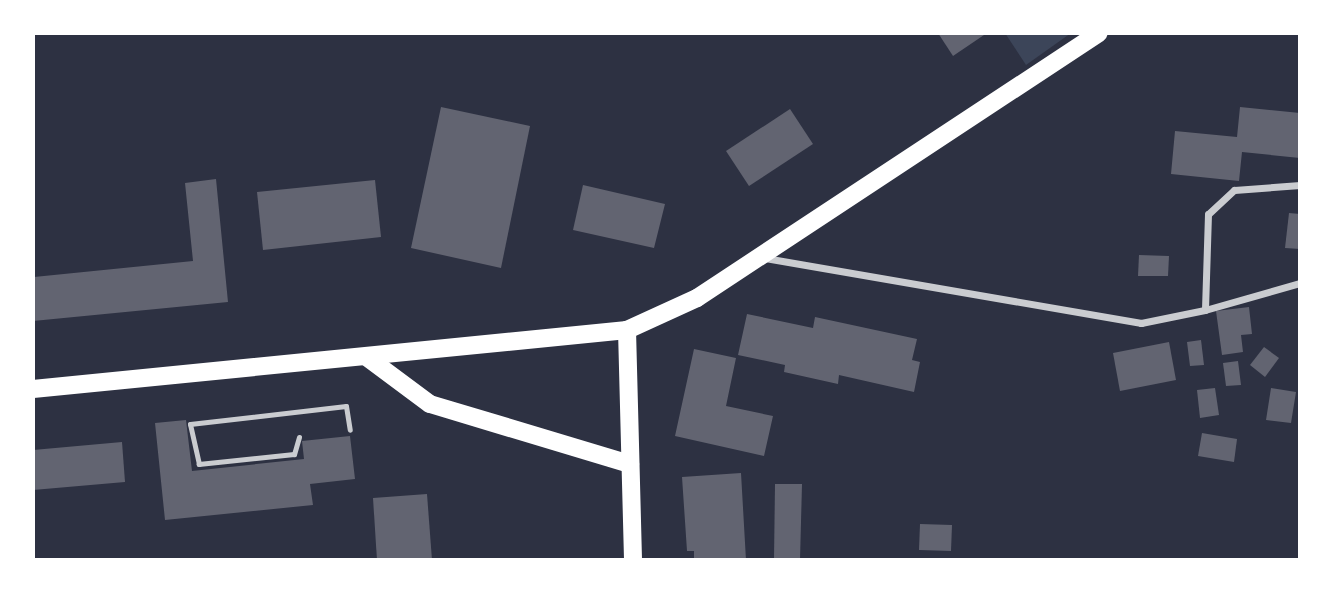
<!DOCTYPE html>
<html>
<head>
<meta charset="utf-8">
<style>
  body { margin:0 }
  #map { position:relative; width:1333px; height:593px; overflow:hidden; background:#2d3142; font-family:"Sofia Sans Condensed",sans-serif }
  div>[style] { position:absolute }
  .green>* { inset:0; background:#3c4559 }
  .building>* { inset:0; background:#626471 }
  .service>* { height:5px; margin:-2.5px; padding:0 2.5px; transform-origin:2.5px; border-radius:2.5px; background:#caccd0 }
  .minor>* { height:7px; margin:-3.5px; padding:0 3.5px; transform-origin:3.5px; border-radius:3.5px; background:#caccd0 }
  .primary>* { height:18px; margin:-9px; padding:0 9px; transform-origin:9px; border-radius:9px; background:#fff }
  span { translate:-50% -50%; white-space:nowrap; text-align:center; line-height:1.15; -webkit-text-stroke:7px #fff; paint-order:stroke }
  .frame { position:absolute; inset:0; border:35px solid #fff; pointer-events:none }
</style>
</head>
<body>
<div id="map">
  <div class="green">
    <div style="clip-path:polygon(1005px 33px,1071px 33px,1026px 65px)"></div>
  </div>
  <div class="building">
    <div style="clip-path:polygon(938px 33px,983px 33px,984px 35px,953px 56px)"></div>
    <div style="clip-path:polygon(441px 107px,530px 126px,501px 268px,411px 248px)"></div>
    <div style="clip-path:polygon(1240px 107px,1300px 113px,1300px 158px,1242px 152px,1239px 181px,1171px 174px,1175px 131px,1237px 137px)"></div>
    <div style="clip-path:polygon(790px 109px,813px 144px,749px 186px,726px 151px)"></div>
    <div style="clip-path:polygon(216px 179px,228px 302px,33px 321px,34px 277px,193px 261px,185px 183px)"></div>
    <div style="clip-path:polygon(375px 180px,381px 237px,263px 250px,257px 192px)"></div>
    <div style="clip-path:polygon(583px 185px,665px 204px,654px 248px,573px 230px)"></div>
    <div style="clip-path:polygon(1289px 213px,1300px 214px,1300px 249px,1285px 248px)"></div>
    <div style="clip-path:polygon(1139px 255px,1169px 256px,1168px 276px,1138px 276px)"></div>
    <div style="clip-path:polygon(1249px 307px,1252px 334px,1241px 335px,1243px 352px,1222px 355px,1216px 311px)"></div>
    <div style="clip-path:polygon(747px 314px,813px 328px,815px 317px,917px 339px,912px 360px,920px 362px,914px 392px,839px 375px,838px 384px,784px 372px,785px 365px,738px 355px)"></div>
    <div style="clip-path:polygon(1201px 340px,1204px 365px,1190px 366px,1187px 342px)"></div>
    <div style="clip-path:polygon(1169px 342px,1176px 380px,1120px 391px,1113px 353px)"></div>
    <div style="clip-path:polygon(1264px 347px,1279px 358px,1265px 377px,1250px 365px)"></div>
    <div style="clip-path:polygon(694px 349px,736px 358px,726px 406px,773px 416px,764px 456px,675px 436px)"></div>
    <div style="clip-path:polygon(1238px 361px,1241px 385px,1226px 386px,1223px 363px)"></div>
    <div style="clip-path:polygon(1215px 388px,1219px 415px,1200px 418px,1197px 390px)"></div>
    <div style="clip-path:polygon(1271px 388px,1296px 392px,1291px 423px,1266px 420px)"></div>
    <div style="clip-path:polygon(186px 420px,192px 471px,304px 459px,302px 441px,350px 436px,355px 479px,310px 484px,313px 505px,165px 520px,155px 423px)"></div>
    <div style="clip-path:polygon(1202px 433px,1237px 439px,1234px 462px,1198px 456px)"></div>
    <div style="clip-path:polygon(122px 442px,125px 482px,33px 490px,33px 450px)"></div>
    <div style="clip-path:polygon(741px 473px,746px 560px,694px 560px,694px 551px,687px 551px,682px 477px)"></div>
    <div style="clip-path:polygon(775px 484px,802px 484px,800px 560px,774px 560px)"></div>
    <div style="clip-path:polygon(427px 494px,432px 560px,377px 560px,373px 498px)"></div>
    <div style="clip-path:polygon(920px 524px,952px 525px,951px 551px,919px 550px)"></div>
  </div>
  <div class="service">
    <div style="left:299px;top:437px;width:18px;rotate:106deg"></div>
    <div style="left:294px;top:454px;width:96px;rotate:174deg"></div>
    <div style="left:199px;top:464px;width:41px;rotate:-102.7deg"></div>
    <div style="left:190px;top:424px;width:157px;rotate:-6.6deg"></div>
    <div style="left:346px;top:406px;width:24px;rotate:81deg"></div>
  </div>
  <div class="minor">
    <div style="left:1300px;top:185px;width:66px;rotate:175.7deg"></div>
    <div style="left:1234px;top:190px;width:35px;rotate:137deg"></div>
    <div style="left:1208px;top:214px;width:96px;rotate:91.8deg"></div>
    <div style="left:1205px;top:310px;width:99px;rotate:-15.9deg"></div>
    <div style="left:765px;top:258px;width:382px;rotate:9.8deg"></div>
    <div style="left:1141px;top:323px;width:65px;rotate:-11.5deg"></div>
  </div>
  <div class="primary">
    <div style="left:627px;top:330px;width:230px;rotate:88.5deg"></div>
    <div style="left:368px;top:358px;width:77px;rotate:36.6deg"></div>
    <div style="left:430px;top:404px;width:209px;rotate:16.7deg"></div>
    <div style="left:33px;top:389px;width:597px;rotate:-5.67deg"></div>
    <div style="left:627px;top:330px;width:77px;rotate:-24.6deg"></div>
    <div style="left:697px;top:298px;width:481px;rotate:-33.4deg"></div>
  </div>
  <div class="frame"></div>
</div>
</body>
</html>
